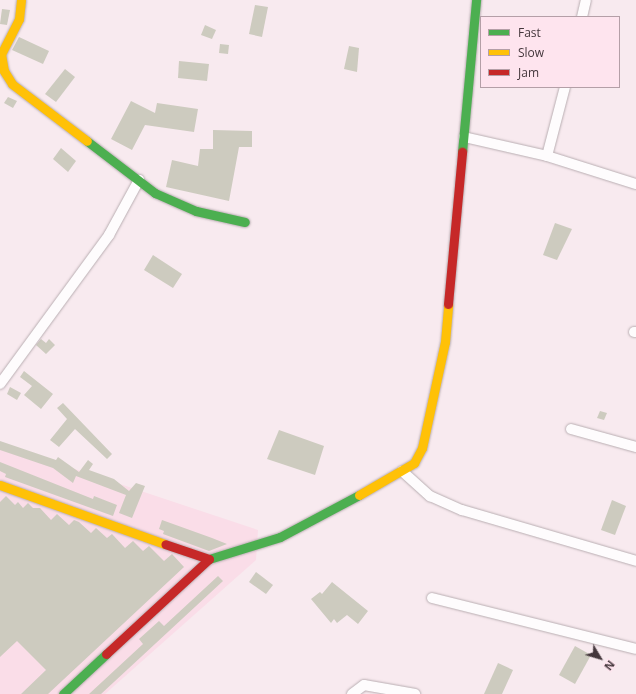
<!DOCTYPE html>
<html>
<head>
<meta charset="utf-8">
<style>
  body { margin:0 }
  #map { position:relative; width:636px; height:694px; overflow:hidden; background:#f8eaef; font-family:"Open Sans",sans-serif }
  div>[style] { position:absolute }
  .built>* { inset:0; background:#fadde8 }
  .building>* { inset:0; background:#cdcbbf }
  .roads { filter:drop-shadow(0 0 1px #b9aeb2) drop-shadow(0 0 1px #b9aeb2) }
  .street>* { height:10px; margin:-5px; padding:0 5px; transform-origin:5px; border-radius:5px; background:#fefcfd }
  .fast>* { height:9px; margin:-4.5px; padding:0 4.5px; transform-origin:4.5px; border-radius:4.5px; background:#4caf50 }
  .slow>* { height:9px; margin:-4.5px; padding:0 4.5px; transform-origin:4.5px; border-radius:4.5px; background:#ffc107 }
  .jam>* { height:9px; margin:-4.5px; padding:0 4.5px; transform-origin:4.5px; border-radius:4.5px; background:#c62828 }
  span { translate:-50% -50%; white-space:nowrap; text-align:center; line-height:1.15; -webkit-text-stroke:3.5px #fee4ee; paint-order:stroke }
  .legend { position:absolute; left:480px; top:16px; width:140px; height:72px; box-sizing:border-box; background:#fee4ee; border:1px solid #b49fa7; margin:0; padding:5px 7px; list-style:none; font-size:12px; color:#44373c }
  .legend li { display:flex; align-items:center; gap:8px; height:20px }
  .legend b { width:20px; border:1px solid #b49fa7 }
  .north { position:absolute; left:580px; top:638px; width:40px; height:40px; -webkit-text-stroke:3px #fee4ee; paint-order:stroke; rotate:128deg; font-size:11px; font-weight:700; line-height:16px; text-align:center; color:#44373c }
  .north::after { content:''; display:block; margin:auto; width:14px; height:18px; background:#44373c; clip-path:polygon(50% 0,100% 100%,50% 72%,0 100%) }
</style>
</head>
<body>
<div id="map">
  <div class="built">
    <div style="clip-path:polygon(0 444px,258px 530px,256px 560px,105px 694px,0 694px)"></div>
  </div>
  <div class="building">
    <div style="clip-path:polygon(255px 5px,268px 7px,262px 37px,249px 34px)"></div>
    <div style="clip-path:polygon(2px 9px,10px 10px,7px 25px,0 24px)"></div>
    <div style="clip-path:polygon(205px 25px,216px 30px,212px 39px,201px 35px)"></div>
    <div style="clip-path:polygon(19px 37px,49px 51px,43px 64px,12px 50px)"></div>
    <div style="clip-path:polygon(220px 44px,229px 45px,228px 54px,219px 53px)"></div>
    <div style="clip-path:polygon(349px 46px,359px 48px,357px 72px,344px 69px)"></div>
    <div style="clip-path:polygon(179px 61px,209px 64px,207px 81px,178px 78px)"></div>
    <div style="clip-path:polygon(65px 69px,75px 77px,56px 102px,45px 94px)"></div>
    <div style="clip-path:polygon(8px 97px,17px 101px,13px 108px,4px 103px)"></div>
    <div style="clip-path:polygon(131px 101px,155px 113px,157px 103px,198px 109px,194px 132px,145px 125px,132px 150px,111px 139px)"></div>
    <div style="clip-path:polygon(213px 130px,252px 131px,252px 147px,239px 147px,229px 201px,166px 187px,172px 160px,198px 166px,200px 149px,213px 149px)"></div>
    <div style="clip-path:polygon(61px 148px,76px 161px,68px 172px,53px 159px)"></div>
    <div style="clip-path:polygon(555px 223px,572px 229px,557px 260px,543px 255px)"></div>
    <div style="clip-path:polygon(153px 255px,182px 274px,173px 288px,144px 270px)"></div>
    <div style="clip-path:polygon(49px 339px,55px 345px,46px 354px,36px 345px,41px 339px,46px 343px)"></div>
    <div style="clip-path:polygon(24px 371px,53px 394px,41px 409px,24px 395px,32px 386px,20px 377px)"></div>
    <div style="clip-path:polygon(10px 387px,21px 393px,17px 400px,7px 394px)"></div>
    <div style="clip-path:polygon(63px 403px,112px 454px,107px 459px,75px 429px,59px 447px,50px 440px,67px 419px,57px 408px)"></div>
    <div style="clip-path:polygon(600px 411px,607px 413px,604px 420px,597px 418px)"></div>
    <div style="clip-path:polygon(279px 430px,324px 446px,315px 475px,267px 459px)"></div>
    <div style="clip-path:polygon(0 441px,56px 460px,58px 457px,79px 472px,88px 460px,93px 464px,89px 470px,114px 479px,129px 491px,136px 483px,145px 486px,132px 518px,119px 513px,126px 495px,76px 476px,73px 483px,53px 468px,0 450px)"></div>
    <div style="clip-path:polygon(0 462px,93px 499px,94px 496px,117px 505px,113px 516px,5px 477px,6px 474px,0 471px)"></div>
    <div style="clip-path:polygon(6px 496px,15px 505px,18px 502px,23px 508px,28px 503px,33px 508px,40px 508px,51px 520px,57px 514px,69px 525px,74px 520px,79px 522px,91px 533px,96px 528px,107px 538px,112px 534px,125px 548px,133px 541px,143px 551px,149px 546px,164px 561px,172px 554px,184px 567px,48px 694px,21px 694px,46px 670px,17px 641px,0 657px,0 502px)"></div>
    <div style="clip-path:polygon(612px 500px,626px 506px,615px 535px,601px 530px)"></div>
    <div style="clip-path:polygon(162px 520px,212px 538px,227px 544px,209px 551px,163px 534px,164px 531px,159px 529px)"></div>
    <div style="clip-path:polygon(256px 572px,273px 585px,266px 594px,249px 582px)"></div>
    <div style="clip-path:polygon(218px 576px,223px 581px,101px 694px,89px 694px,143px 644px,139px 639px,159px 621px,164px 626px)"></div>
    <div style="clip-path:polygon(332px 582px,368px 611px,358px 624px,347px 615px,337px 623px,334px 619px,331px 623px,311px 599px,320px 592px,322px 594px)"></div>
    <div style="clip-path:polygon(575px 646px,591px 655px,575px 684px,559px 675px)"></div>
    <div style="clip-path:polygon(498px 663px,513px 670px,502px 694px,484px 694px)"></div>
  </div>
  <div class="roads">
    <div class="street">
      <div style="left:582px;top:17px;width:17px;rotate:-77deg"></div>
      <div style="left:464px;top:137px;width:85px;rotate:12.9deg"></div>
      <div style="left:547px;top:156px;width:93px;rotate:17.5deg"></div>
      <div style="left:547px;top:156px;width:71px;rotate:-75.4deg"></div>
      <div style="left:634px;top:332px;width:2px"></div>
      <div style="left:0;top:384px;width:185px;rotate:-53.8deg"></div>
      <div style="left:109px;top:235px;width:63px;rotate:-61.4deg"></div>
      <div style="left:571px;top:429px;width:67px;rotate:15.5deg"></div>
      <div style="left:402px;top:471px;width:38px;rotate:42deg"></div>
      <div style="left:430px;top:496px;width:35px;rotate:24deg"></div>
      <div style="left:462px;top:510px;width:181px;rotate:16.3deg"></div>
      <div style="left:432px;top:598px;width:210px;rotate:14deg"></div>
      <div style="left:352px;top:694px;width:15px;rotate:-37deg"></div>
      <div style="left:364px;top:685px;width:52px;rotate:10deg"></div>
    </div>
    <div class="fast">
      <div style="left:87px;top:141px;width:86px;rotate:37.4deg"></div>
      <div style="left:155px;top:193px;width:45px;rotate:23.7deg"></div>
      <div style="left:196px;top:211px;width:50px;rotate:12.7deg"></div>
      <div style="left:462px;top:152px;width:153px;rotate:-84.7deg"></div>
      <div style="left:209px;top:559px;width:74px;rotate:-17.2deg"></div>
      <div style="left:280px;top:537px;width:89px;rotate:-28deg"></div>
      <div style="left:63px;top:694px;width:59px;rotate:-42.9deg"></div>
    </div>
    <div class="slow">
      <div style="left:21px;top:0;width:19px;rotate:96deg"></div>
      <div style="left:19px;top:19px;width:39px;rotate:117deg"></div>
      <div style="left:1px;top:54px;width:17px;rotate:80deg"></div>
      <div style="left:4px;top:71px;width:15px;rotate:58deg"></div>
      <div style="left:12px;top:84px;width:94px;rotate:37.2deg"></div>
      <div style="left:0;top:485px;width:175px;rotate:19.7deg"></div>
      <div style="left:359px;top:495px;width:64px;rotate:-30.2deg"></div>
      <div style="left:414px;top:463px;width:17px;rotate:-62deg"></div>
      <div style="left:422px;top:448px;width:108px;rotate:-77.8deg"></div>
      <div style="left:445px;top:342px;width:38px;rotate:-85deg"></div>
    </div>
    <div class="jam">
      <div style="left:448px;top:304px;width:153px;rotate:-84.7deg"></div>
      <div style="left:106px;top:654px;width:140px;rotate:-42.7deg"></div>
      <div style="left:209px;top:559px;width:46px;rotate:-161.2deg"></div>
    </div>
  </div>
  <ul class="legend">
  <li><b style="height:5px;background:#4caf50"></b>Fast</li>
  <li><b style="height:5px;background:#ffc107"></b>Slow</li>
  <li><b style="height:5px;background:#c62828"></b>Jam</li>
  </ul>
  <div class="north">N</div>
</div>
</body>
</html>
